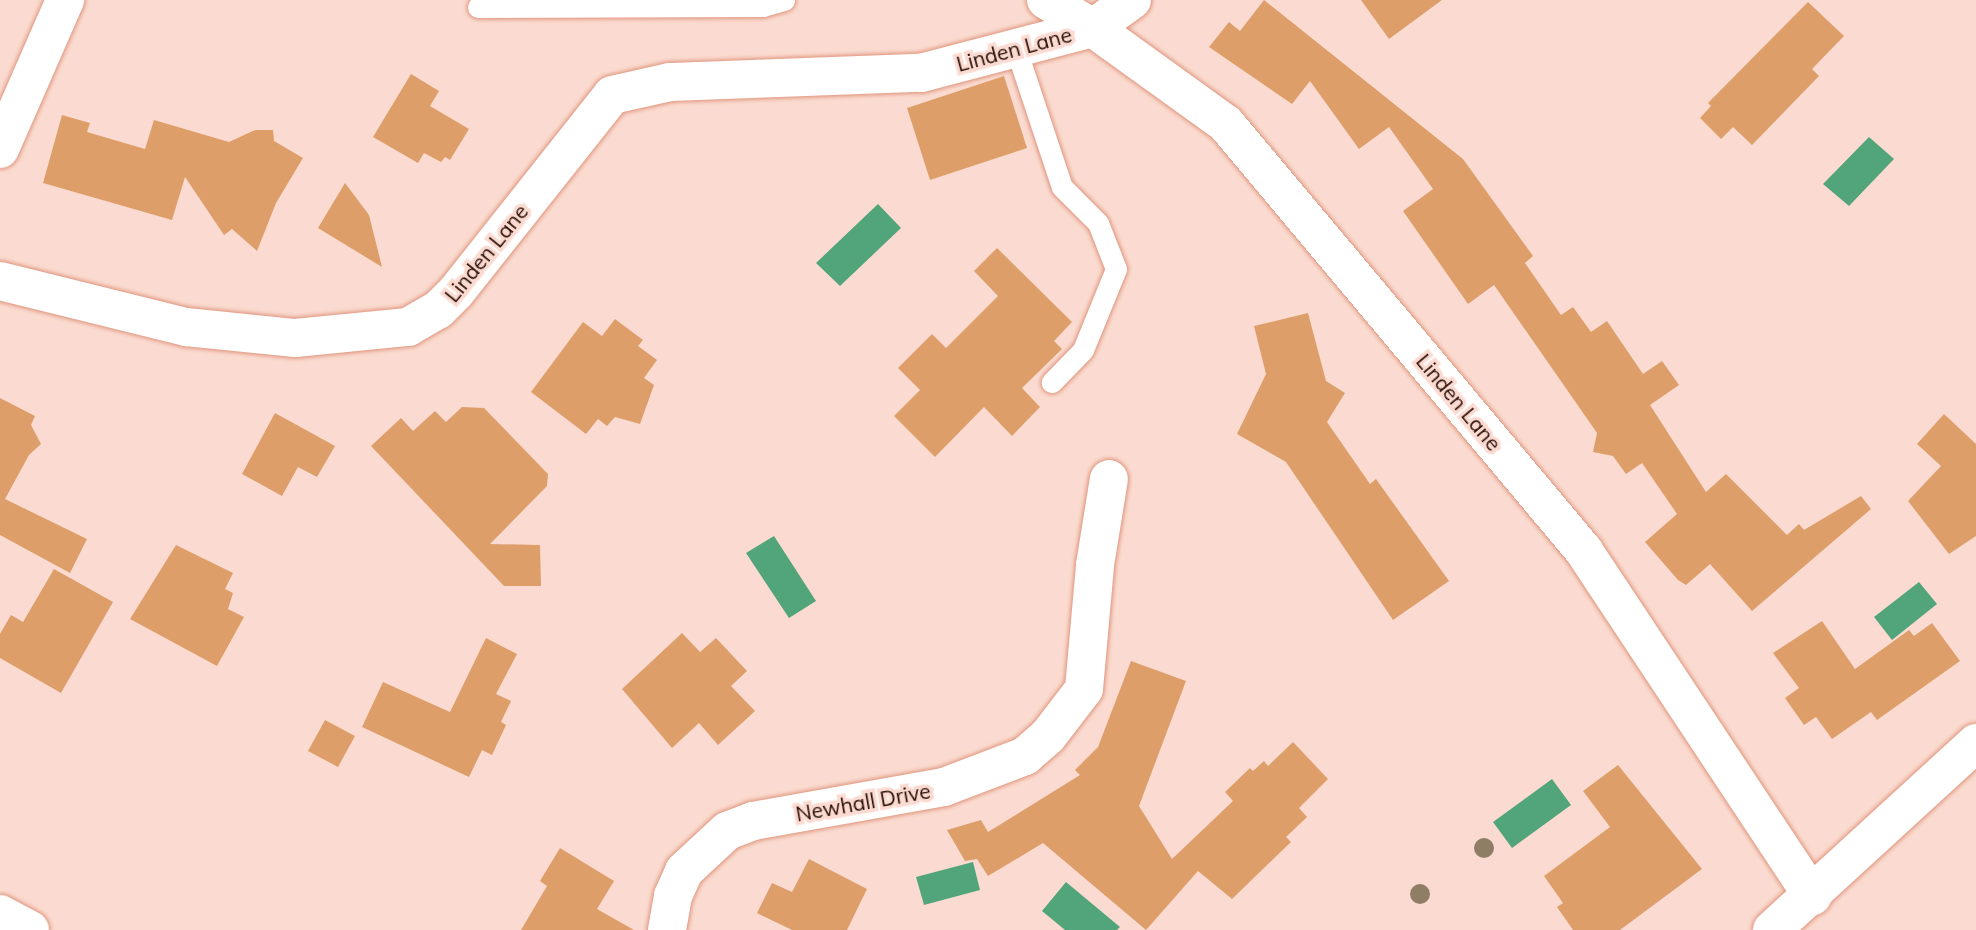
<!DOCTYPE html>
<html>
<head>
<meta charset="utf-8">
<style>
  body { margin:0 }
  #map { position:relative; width:1976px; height:930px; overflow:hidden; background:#fbdbd1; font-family:Mulish,sans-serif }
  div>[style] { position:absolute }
  .water>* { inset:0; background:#52a47a }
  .building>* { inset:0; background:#de9e6a }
  .roads { filter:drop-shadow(0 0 2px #df957c) drop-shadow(0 0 2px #df957c) }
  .lane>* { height:21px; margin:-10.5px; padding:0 10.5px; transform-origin:10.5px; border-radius:10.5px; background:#fff }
  .street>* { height:38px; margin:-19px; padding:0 19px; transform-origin:19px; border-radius:19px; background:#fff }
  .secondary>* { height:38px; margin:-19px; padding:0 19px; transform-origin:19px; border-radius:19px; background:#fff }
  .trees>* { width:20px; height:20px; margin:-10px; border-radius:50%; background:#8f7d65 }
  span { translate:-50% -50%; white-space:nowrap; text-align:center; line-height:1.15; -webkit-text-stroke:7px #fbdbd1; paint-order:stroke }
  .street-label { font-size:21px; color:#260c04 }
</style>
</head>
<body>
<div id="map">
  <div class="water">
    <div style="clip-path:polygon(1869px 137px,1894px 159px,1849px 206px,1823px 184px)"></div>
    <div style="clip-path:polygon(878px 204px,901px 228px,840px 286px,816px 263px)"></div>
    <div style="clip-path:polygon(774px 536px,816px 601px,789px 618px,746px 553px)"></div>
    <div style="clip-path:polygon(1919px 582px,1937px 604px,1892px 640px,1874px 617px)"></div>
    <div style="clip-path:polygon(1552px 779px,1571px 805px,1512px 848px,1493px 822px)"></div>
    <div style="clip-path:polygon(973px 862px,980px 890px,924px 905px,916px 877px)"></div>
    <div style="clip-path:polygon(1066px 882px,1120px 927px,1117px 930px,1065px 930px,1042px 911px)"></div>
  </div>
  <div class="building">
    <div style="clip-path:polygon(1264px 0,1463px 159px,1533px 256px,1525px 263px,1561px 315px,1573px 307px,1591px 332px,1607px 321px,1643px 374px,1662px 361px,1679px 385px,1650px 405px,1706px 492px,1726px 474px,1787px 535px,1799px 524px,1804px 530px,1861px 496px,1871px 509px,1752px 611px,1710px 564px,1686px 585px,1678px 580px,1645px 542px,1677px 514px,1642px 463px,1626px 474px,1613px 456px,1593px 452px,1597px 433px,1494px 285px,1468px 304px,1403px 211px,1433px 189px,1389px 127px,1359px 149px,1310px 81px,1292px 104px,1209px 47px,1229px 22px,1240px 31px)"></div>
    <div style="clip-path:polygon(1361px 0,1442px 0,1389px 39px)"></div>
    <div style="clip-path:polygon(1808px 2px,1844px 36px,1812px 69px,1819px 76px,1752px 145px,1733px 127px,1721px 139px,1700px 118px,1711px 106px,1708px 103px)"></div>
    <div style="clip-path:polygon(411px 74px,439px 91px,430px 106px,469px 129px,450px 160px,445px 157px,441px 162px,424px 153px,418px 163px,373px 137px)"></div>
    <div style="clip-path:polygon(1004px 76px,1027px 148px,930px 180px,907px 108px)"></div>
    <div style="clip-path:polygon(62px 115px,90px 123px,87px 132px,145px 149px,154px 120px,229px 142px,255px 130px,273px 130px,274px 141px,303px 158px,276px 203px,257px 251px,232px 229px,224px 235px,185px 177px,172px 220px,43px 183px)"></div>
    <div style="clip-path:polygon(345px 183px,369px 215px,382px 267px,318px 228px)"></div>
    <div style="clip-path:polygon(997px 248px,1072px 322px,1054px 341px,1062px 349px,1022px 388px,1040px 407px,1012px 436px,984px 407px,935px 457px,894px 416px,920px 390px,898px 368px,932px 334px,946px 348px,998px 296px,974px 271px)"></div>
    <div style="clip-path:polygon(1308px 313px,1326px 381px,1345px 393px,1327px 422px,1370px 484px,1376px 479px,1449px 581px,1393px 620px,1286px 462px,1237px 434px,1266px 374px,1254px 326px)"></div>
    <div style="clip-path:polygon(615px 319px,643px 340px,638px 346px,657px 360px,644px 378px,654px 385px,640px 424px,615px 417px,607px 426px,598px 419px,586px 434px,531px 392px,583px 322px,602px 336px)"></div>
    <div style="clip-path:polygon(0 398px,35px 416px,31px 425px,41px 444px,29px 455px,5px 499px,87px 539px,70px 573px,0 535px)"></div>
    <div style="clip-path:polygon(462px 407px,484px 408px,548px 474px,547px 486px,490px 544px,540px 545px,541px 586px,504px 586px,371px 446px,401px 418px,413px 431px,435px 411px,446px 422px)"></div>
    <div style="clip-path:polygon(275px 413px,335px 446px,317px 477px,298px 467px,282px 496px,242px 474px)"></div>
    <div style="clip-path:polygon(1944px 414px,1976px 444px,1976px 536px,1949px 554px,1908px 501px,1941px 466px,1917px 444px)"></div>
    <div style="clip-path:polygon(176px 545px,233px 573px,225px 589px,233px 593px,228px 609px,244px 617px,217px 666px,130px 619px)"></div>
    <div style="clip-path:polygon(54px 569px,113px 602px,61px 693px,0 658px,0 634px,11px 615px,23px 622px)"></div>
    <div style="clip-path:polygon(1822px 621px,1855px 669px,1909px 630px,1914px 636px,1932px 623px,1960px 661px,1877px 720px,1871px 712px,1832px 739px,1816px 717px,1804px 725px,1785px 698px,1799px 688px,1773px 653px)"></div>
    <div style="clip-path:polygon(682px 633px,700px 652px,716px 638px,747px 671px,731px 686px,755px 711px,718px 745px,699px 723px,672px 748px,622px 689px)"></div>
    <div style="clip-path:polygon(486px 638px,517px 654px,496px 694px,511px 701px,501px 722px,506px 725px,492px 755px,482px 750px,469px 777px,362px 727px,383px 682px,450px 712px)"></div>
    <div style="clip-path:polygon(1131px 661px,1186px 681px,1139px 806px,1172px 859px,1233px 801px,1225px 792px,1250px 768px,1253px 771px,1264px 761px,1268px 766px,1293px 742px,1328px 779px,1299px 808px,1307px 817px,1286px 837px,1291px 842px,1232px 899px,1198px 871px,1146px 930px,1043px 843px,988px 876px,977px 859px,965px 861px,947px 830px,981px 820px,988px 832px,1080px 775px,1075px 770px,1098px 747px)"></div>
    <div style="clip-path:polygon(325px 720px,355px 736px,338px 767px,308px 751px)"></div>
    <div style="clip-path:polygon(1618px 765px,1702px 869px,1620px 930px,1573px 930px,1557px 907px,1563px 903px,1544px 876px,1610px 827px,1583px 791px)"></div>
    <div style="clip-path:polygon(560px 848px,614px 881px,597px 909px,634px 930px,521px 930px,547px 886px,540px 881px)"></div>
    <div style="clip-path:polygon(809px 859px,867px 889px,847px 930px,792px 930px,757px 913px,772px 883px,792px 892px)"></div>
  </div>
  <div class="roads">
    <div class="lane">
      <div style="left:478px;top:7px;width:285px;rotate:-0.2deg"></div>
      <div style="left:763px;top:6px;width:22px;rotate:-16deg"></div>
      <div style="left:1016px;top:49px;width:145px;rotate:71.6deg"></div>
      <div style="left:1062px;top:187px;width:51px;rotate:45deg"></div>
      <div style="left:1098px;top:223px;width:49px;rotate:68.6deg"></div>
      <div style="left:1116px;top:269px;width:87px;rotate:112.2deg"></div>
      <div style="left:1083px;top:350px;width:45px;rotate:134.1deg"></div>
    </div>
    <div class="street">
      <div style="left:1046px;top:0;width:55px;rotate:30.8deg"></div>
      <div style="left:1093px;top:28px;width:48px;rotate:-35.7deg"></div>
      <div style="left:0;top:149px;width:163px;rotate:-66.4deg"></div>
      <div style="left:0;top:281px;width:192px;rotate:13.9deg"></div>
      <div style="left:186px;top:327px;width:110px;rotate:5.8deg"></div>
      <div style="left:295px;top:338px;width:114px;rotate:-5.6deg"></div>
      <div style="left:408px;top:327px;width:34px;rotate:-30deg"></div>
      <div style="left:438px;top:310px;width:25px;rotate:-45deg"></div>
      <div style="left:456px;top:292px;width:251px;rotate:-51.6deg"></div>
      <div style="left:612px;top:95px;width:59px;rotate:-12.6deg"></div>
      <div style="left:670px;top:82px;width:251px;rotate:-2.1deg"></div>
      <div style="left:921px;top:73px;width:178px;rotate:-14.7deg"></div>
      <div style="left:1093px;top:28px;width:164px;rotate:35.8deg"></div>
      <div style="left:1226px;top:124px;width:557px;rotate:50.02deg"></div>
      <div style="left:1584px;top:551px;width:414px;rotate:56.5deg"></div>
      <div style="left:667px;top:930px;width:35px;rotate:-80deg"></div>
      <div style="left:673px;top:896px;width:27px;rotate:-66deg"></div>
      <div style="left:684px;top:871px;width:59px;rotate:-42.9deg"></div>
      <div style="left:727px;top:831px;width:28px;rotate:-21deg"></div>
      <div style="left:753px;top:821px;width:194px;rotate:-10.1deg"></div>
      <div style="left:944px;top:787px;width:87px;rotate:-20.9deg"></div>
      <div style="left:1025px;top:756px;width:30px;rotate:-41deg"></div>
      <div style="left:1048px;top:736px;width:59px;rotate:-52.5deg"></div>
      <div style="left:1084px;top:689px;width:124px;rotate:-84.9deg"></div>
      <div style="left:1095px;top:565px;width:87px;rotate:-80.8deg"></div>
      <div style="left:1772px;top:930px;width:277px;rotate:-42.5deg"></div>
    </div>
    <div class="secondary">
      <div style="left:0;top:914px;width:34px;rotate:28deg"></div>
    </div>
  </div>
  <div class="trees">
    <div style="left:1484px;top:848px"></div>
    <div style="left:1420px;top:894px"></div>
  </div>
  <div class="street-label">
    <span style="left:1014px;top:49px;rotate:-15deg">Linden Lane</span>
    <span style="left:486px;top:253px;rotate:-51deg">Linden Lane</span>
    <span style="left:1459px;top:402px;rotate:50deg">Linden Lane</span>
    <span style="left:863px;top:802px;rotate:-10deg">Newhall Drive</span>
  </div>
</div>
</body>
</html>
